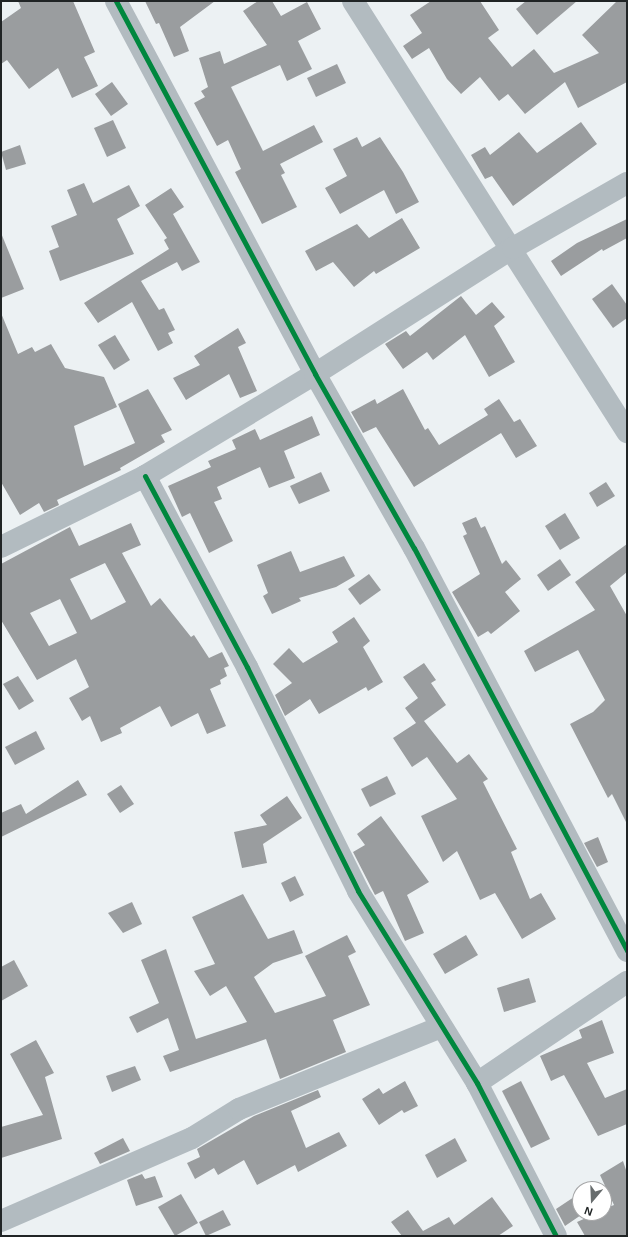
<!DOCTYPE html>
<html>
<head>
<meta charset="utf-8">
<style>
  body { margin:0 }
  #map { position:relative; width:628px; height:1237px; overflow:hidden; background:#ecf1f3; font-family:Helvetica,sans-serif }
  div>[style] { position:absolute }
  .building>* { inset:0; background:#9a9d9f }
  .minor>* { height:22px; margin:-11px; padding:0 11px; transform-origin:11px; border-radius:11px; background:#b2bbc0 }
  .cycleway>* { height:5px; margin:-2.5px; padding:0 2.5px; transform-origin:2.5px; border-radius:2.5px; background:#00873e }
  span { translate:-50% -50%; white-space:nowrap; text-align:center; line-height:1.15; -webkit-text-stroke:4px #fff; paint-order:stroke }
  .frame { position:absolute; inset:0; border:2px solid #202425; pointer-events:none }
  .north { position:absolute; left:572px; top:1181px; width:40px; height:40px; box-sizing:border-box; background:#fff; border:1px solid #a6a7a8; border-radius:50%; rotate:199deg; font-size:11px; font-weight:700; line-height:16px; text-align:center; color:#202425 }
  .north::after { content:''; display:block; margin:auto; width:14px; height:18px; background:#676c6d; clip-path:polygon(50% 0,100% 100%,50% 72%,0 100%) }
</style>
</head>
<body>
<div id="map">
  <div class="building">
    <div style="clip-path:polygon(18px 1px,73px 1px,95px 52px,84px 57px,98px 86px,72px 98px,58px 68px,29px 89px,7px 60px,1px 64px,1px 22px,21px 8px)"></div>
    <div style="clip-path:polygon(145px 1px,215px 1px,180px 27px,189px 51px,174px 57px,159px 23px,156px 24px)"></div>
    <div style="clip-path:polygon(258px 1px,272px 1px,281px 16px,307px 2px,321px 29px,298px 41px,312px 69px,287px 81px,280px 65px,231px 87px,263px 151px,314px 125px,323px 142px,280px 164px,285px 173px,281px 175px,297px 207px,262px 224px,235px 172px,241px 169px,228px 140px,217px 146px,194px 103px,205px 97px,201px 91px,208px 87px,199px 58px,220px 51px,224px 64px,267px 45px,243px 11px)"></div>
    <div style="clip-path:polygon(431px 1px,480px 1px,499px 30px,488px 38px,512px 67px,534px 49px,554px 73px,599px 53px,582px 35px,617px 1px,627px 1px,627px 82px,578px 108px,565px 82px,525px 114px,508px 94px,499px 101px,480px 77px,461px 94px,447px 79px,429px 48px,412px 59px,403px 46px,422px 33px,410px 15px)"></div>
    <div style="clip-path:polygon(526px 1px,577px 1px,537px 35px,516px 9px)"></div>
    <div style="clip-path:polygon(337px 64px,346px 83px,316px 97px,307px 78px)"></div>
    <div style="clip-path:polygon(112px 82px,128px 104px,111px 116px,95px 94px)"></div>
    <div style="clip-path:polygon(113px 120px,126px 148px,107px 157px,94px 128px)"></div>
    <div style="clip-path:polygon(581px 122px,597px 144px,513px 206px,492px 176px,485px 179px,471px 155px,485px 147px,490px 155px,519px 132px,537px 153px)"></div>
    <div style="clip-path:polygon(357px 137px,362px 147px,380px 137px,403px 172px,419px 202px,396px 214px,384px 190px,340px 214px,325px 188px,347px 176px,333px 149px)"></div>
    <div style="clip-path:polygon(20px 145px,26px 164px,6px 170px,1px 152px)"></div>
    <div style="clip-path:polygon(84px 183px,93px 203px,129px 185px,140px 206px,117px 219px,134px 254px,60px 281px,49px 251px,59px 247px,51px 226px,77px 215px,67px 190px)"></div>
    <div style="clip-path:polygon(171px 188px,184px 207px,173px 214px,200px 262px,182px 271px,177px 262px,141px 281px,159px 310px,164px 308px,175px 330px,168px 333px,173px 343px,158px 351px,132px 302px,98px 323px,84px 303px,169px 249px,164px 240px,167px 238px,145px 205px)"></div>
    <div style="clip-path:polygon(402px 218px,420px 248px,376px 274px,374px 271px,354px 287px,333px 262px,316px 271px,305px 251px,357px 224px,369px 238px)"></div>
    <div style="clip-path:polygon(627px 219px,627px 238px,603px 251px,602px 249px,561px 276px,551px 261px,577px 243px)"></div>
    <div style="clip-path:polygon(1px 233px,24px 289px,1px 298px)"></div>
    <div style="clip-path:polygon(612px 284px,627px 305px,627px 318px,613px 328px,592px 299px)"></div>
    <div style="clip-path:polygon(461px 296px,476px 315px,492px 302px,505px 317px,494px 326px,515px 362px,489px 377px,465px 335px,433px 360px,427px 352px,403px 369px,385px 344px,406px 331px,410px 336px)"></div>
    <div style="clip-path:polygon(1px 313px,18px 354px,32px 347px,35px 352px,51px 344px,65px 368px,104px 377px,117px 407px,74px 426px,84px 466px,135px 443px,118px 404px,148px 389px,172px 430px,161px 435px,165px 442px,120px 468px,121px 470px,57px 500px,59px 505px,44px 512px,39px 503px,20px 515px,1px 482px)"></div>
    <div style="clip-path:polygon(238px 328px,246px 343px,238px 347px,257px 391px,240px 398px,229px 374px,186px 400px,173px 378px,200px 365px,194px 356px)"></div>
    <div style="clip-path:polygon(115px 335px,130px 360px,114px 370px,98px 345px)"></div>
    <div style="clip-path:polygon(403px 389px,425px 430px,428px 428px,439px 445px,488px 415px,484px 409px,499px 399px,514px 422px,520px 419px,537px 446px,516px 458px,501px 433px,414px 487px,376px 427px,363px 433px,351px 412px,375px 399px,377px 404px)"></div>
    <div style="clip-path:polygon(312px 416px,320px 435px,284px 451px,295px 478px,269px 488px,260px 467px,217px 487px,222px 499px,214px 502px,233px 541px,209px 553px,190px 513px,182px 517px,168px 486px,211px 467px,208px 461px,236px 449px,232px 440px,255px 429px,260px 440px)"></div>
    <div style="clip-path:polygon(321px 472px,330px 491px,299px 504px,290px 486px)"></div>
    <div style="clip-path:polygon(606px 482px,615px 496px,597px 507px,589px 493px)"></div>
    <div style="clip-path:polygon(565px 513px,580px 538px,560px 550px,545px 526px)"></div>
    <div style="clip-path:polygon(476px 517px,481px 528px,485px 526px,502px 564px,506px 560px,521px 579px,505px 592px,520px 611px,491px 634px,488px 631px,478px 637px,452px 592px,480px 574px,463px 536px,467px 534px,462px 523px)"></div>
    <div style="clip-path:polygon(evenodd,131px 523px,141px 545px,122px 553px,151px 606px,160px 598px,191px 637px,194px 635px,209px 658px,222px 652px,229px 666px,224px 668px,227px 676px,220px 680px,221px 684px,210px 689px,226px 726px,207px 734px,198px 713px,171px 727px,160px 706px,120px 728px,122px 733px,101px 742px,90px 716px,82px 721px,69px 698px,89px 687px,76px 659px,37px 680px,1px 620px,1px 564px,70px 527px,79px 546px,131px 523px,105px 563px,126px 602px,91px 620px,70px 579px,105px 563px,131px 523px,60px 599px,77px 633px,49px 646px,30px 613px,60px 599px)"></div>
    <div style="clip-path:polygon(627px 544px,627px 572px,610px 586px,627px 616px,627px 824px,612px 794px,608px 798px,570px 724px,593px 712px,605px 700px,578px 650px,535px 672px,524px 651px,595px 610px,575px 582px)"></div>
    <div style="clip-path:polygon(291px 551px,300px 572px,344px 556px,355px 576px,336px 587px,299px 598px,301px 601px,272px 614px,263px 596px,268px 593px,257px 565px)"></div>
    <div style="clip-path:polygon(560px 559px,571px 575px,548px 591px,537px 575px)"></div>
    <div style="clip-path:polygon(369px 574px,381px 590px,360px 605px,348px 589px)"></div>
    <div style="clip-path:polygon(354px 617px,370px 641px,363px 647px,383px 682px,368px 691px,366px 687px,319px 714px,310px 699px,285px 716px,275px 695px,292px 683px,273px 664px,289px 648px,303px 663px,338px 642px,332px 632px)"></div>
    <div style="clip-path:polygon(424px 663px,436px 680px,431px 683px,446px 705px,424px 721px,457px 763px,469px 754px,488px 779px,483px 782px,517px 849px,511px 852px,530px 899px,541px 893px,556px 919px,522px 939px,495px 893px,480px 900px,457px 851px,443px 862px,421px 816px,457px 799px,427px 757px,412px 767px,393px 738px,416px 723px,405px 708px,418px 698px,403px 677px)"></div>
    <div style="clip-path:polygon(18px 676px,34px 701px,19px 710px,3px 684px)"></div>
    <div style="clip-path:polygon(36px 731px,45px 749px,15px 765px,5px 747px)"></div>
    <div style="clip-path:polygon(387px 776px,396px 794px,370px 807px,361px 789px)"></div>
    <div style="clip-path:polygon(78px 780px,87px 795px,1px 837px,1px 813px,21px 804px,26px 814px)"></div>
    <div style="clip-path:polygon(121px 785px,134px 804px,120px 813px,107px 794px)"></div>
    <div style="clip-path:polygon(287px 796px,302px 818px,263px 844px,267px 863px,242px 868px,234px 832px,267px 825px,260px 815px)"></div>
    <div style="clip-path:polygon(381px 816px,429px 882px,407px 895px,424px 933px,405px 941px,383px 891px,375px 895px,353px 852px,365px 845px,357px 834px)"></div>
    <div style="clip-path:polygon(598px 837px,608px 862px,597px 867px,584px 843px)"></div>
    <div style="clip-path:polygon(295px 876px,304px 895px,290px 902px,281px 883px)"></div>
    <div style="clip-path:polygon(243px 894px,268px 939px,294px 930px,303px 953px,273px 963px,254px 977px,275px 1013px,326px 996px,305px 956px,347px 935px,356px 952px,348px 956px,370px 1005px,333px 1020px,346px 1052px,280px 1079px,266px 1039px,170px 1072px,163px 1056px,179px 1050px,168px 1018px,137px 1033px,129px 1017px,159px 1003px,141px 960px,166px 949px,196px 1039px,247px 1022px,226px 986px,210px 996px,194px 971px,215px 964px,192px 917px)"></div>
    <div style="clip-path:polygon(132px 902px,142px 924px,123px 933px,108px 913px)"></div>
    <div style="clip-path:polygon(466px 935px,478px 955px,445px 974px,433px 954px)"></div>
    <div style="clip-path:polygon(14px 960px,28px 986px,1px 1001px,1px 967px)"></div>
    <div style="clip-path:polygon(529px 978px,536px 1002px,504px 1012px,497px 988px)"></div>
    <div style="clip-path:polygon(602px 1020px,614px 1053px,587px 1063px,605px 1098px,627px 1089px,627px 1124px,598px 1136px,564px 1075px,551px 1081px,540px 1056px,582px 1038px,579px 1030px)"></div>
    <div style="clip-path:polygon(36px 1040px,54px 1073px,45px 1077px,62px 1139px,1px 1158px,1px 1127px,43px 1115px,10px 1054px)"></div>
    <div style="clip-path:polygon(135px 1066px,141px 1080px,112px 1092px,106px 1076px)"></div>
    <div style="clip-path:polygon(405px 1081px,418px 1106px,404px 1113px,402px 1110px,379px 1125px,362px 1099px,379px 1088px,383px 1094px)"></div>
    <div style="clip-path:polygon(521px 1081px,550px 1139px,531px 1148px,502px 1091px)"></div>
    <div style="clip-path:polygon(318px 1090px,321px 1097px,291px 1111px,306px 1148px,339px 1132px,347px 1146px,298px 1172px,295px 1165px,257px 1185px,244px 1160px,218px 1175px,214px 1168px,195px 1179px,187px 1163px,200px 1157px,197px 1149px,254px 1116px)"></div>
    <div style="clip-path:polygon(123px 1138px,130px 1151px,100px 1164px,94px 1153px)"></div>
    <div style="clip-path:polygon(455px 1138px,467px 1161px,437px 1178px,425px 1155px)"></div>
    <div style="clip-path:polygon(623px 1161px,627px 1173px,627px 1236px,585px 1236px,577px 1222px,597px 1213px,604px 1213px,604px 1209px,614px 1205px,600px 1175px)"></div>
    <div style="clip-path:polygon(142px 1174px,145px 1179px,155px 1176px,163px 1197px,136px 1206px,127px 1180px)"></div>
    <div style="clip-path:polygon(181px 1194px,198px 1223px,175px 1236px,158px 1207px)"></div>
    <div style="clip-path:polygon(577px 1195px,580px 1213px,584px 1213px,565px 1226px,556px 1209px)"></div>
    <div style="clip-path:polygon(492px 1197px,513px 1226px,498px 1236px,402px 1236px,391px 1222px,408px 1210px,423px 1231px,449px 1217px,454px 1225px)"></div>
    <div style="clip-path:polygon(223px 1210px,231px 1225px,206px 1236px,199px 1222px)"></div>
  </div>
  <div class="minor">
    <div style="left:116px;top:1px;width:423px;rotate:61.9deg"></div>
    <div style="left:315px;top:374px;width:200px;rotate:60.4deg"></div>
    <div style="left:414px;top:548px;width:456px;rotate:62.1deg"></div>
    <div style="left:353px;top:1px;width:511px;rotate:57.55deg"></div>
    <div style="left:145px;top:476px;width:217px;rotate:61.9deg"></div>
    <div style="left:247px;top:667px;width:250px;rotate:63.6deg"></div>
    <div style="left:358px;top:891px;width:226px;rotate:58.2deg"></div>
    <div style="left:477px;top:1083px;width:172px;rotate:62.7deg"></div>
    <div style="left:1px;top:547px;width:161px;rotate:-26.2deg"></div>
    <div style="left:145px;top:476px;width:198px;rotate:-31deg"></div>
    <div style="left:315px;top:374px;width:235px;rotate:-32.5deg"></div>
    <div style="left:513px;top:248px;width:131px;rotate:-29.7deg"></div>
    <div style="left:477px;top:1083px;width:181px;rotate:-34deg"></div>
    <div style="left:1px;top:1221px;width:208px;rotate:-23.5deg"></div>
    <div style="left:192px;top:1138px;width:55px;rotate:-31.7deg"></div>
    <div style="left:239px;top:1109px;width:218px;rotate:-22.1deg"></div>
  </div>
  <div class="cycleway">
    <div style="left:116px;top:1px;width:423px;rotate:61.9deg"></div>
    <div style="left:315px;top:374px;width:200px;rotate:60.4deg"></div>
    <div style="left:414px;top:548px;width:456px;rotate:62.1deg"></div>
    <div style="left:145px;top:476px;width:217px;rotate:61.9deg"></div>
    <div style="left:247px;top:667px;width:250px;rotate:63.6deg"></div>
    <div style="left:358px;top:891px;width:226px;rotate:58.2deg"></div>
    <div style="left:477px;top:1083px;width:172px;rotate:62.7deg"></div>
  </div>
  <div class="frame"></div>
  <div class="north">N</div>
</div>
</body>
</html>
